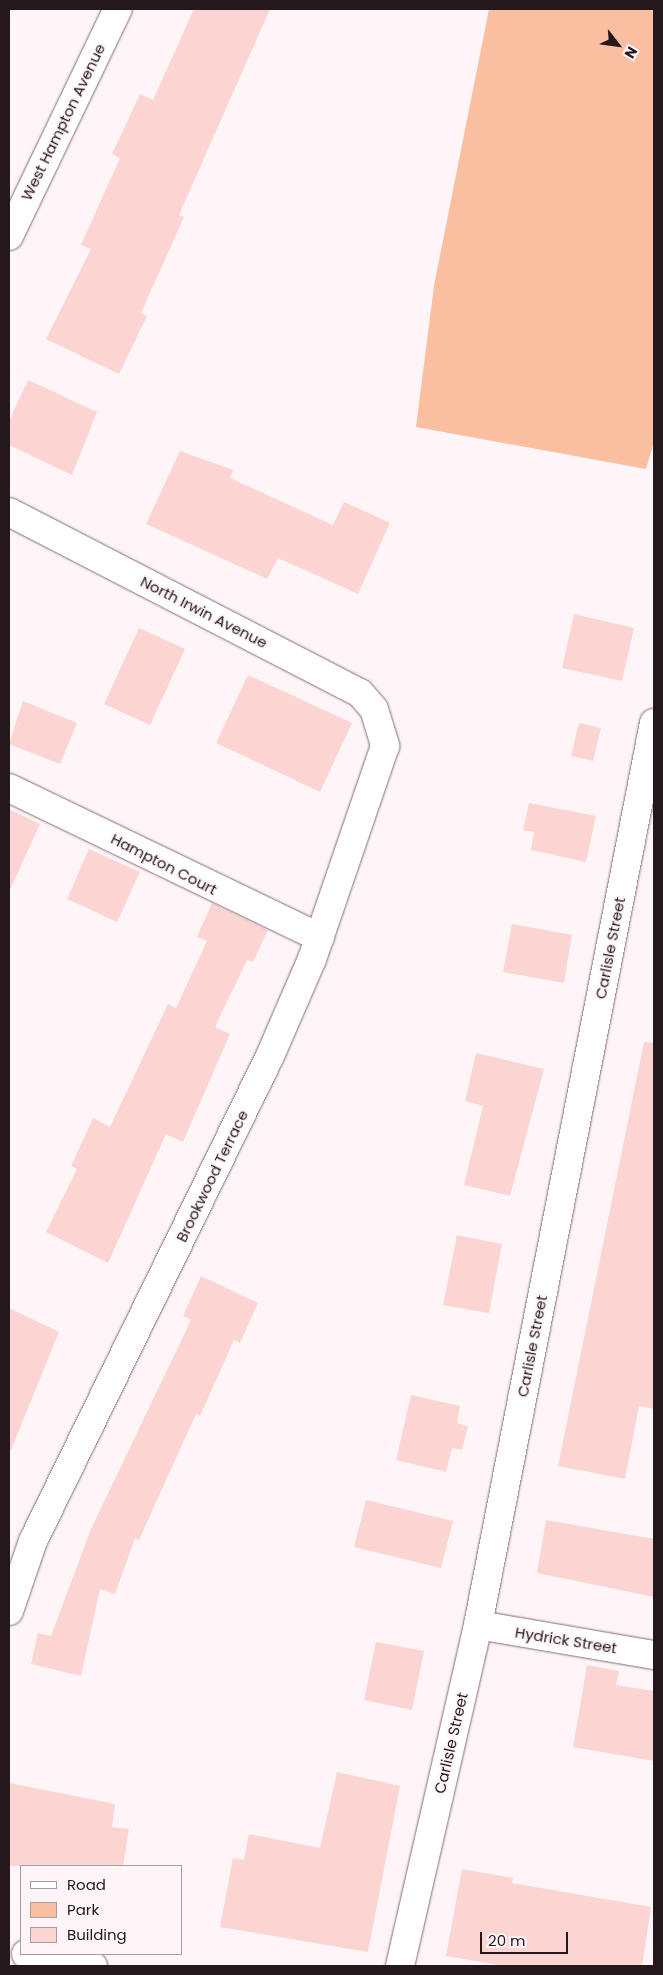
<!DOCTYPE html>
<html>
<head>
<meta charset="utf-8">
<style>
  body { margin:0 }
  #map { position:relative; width:663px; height:1975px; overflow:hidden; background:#fdf5f8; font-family:Poppins,sans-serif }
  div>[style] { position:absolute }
  .green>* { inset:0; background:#fabea0 }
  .building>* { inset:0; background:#fcd5d3 }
  .roads { filter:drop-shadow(0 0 1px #8a6a75) drop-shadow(0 0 1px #8a6a75) }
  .street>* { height:28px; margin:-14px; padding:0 14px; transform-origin:14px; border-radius:14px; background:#fff }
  span { translate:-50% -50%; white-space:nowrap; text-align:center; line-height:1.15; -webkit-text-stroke:4px #fdf5f8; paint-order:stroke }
  .street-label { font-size:15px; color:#24181c }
  .frame { position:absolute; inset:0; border:10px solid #24181c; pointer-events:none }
  .legend { position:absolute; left:20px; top:1865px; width:162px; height:90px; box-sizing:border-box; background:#fdf5f8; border:1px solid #a69da0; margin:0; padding:6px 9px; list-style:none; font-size:15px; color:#24181c }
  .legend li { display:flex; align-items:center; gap:10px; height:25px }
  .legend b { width:25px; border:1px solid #a69da0 }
  .north { position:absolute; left:593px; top:20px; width:50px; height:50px; -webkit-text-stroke:4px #fdf5f8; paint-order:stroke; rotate:120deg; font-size:14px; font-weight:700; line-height:20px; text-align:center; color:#24181c }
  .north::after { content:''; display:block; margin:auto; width:18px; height:22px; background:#24181c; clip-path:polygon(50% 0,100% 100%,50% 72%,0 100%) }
  .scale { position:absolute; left:480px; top:1932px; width:88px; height:22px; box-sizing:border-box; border:2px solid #24181c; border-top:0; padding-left:6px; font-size:15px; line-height:18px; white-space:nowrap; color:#24181c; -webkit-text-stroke:4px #fdf5f8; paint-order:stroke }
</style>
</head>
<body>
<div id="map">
  <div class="green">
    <div style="clip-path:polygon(489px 9px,654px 9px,654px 442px,646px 469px,416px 427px,434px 286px)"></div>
  </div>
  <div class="building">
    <div style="clip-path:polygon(194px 9px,270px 9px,179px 215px,184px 217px,141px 313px,147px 316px,119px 374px,46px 339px,91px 249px,81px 245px,120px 158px,112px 154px,140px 94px,153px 100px)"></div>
    <div style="clip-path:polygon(28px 380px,97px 412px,72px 475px,9px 445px,9px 421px)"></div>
    <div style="clip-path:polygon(180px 451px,233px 470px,230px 478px,333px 525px,344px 502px,390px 523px,358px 594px,278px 558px,267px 579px,146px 524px)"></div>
    <div style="clip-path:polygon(574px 614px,634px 628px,622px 681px,562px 668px)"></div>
    <div style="clip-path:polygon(139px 628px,185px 649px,150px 725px,104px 704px)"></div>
    <div style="clip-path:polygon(248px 675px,352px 723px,320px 792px,216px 743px)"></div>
    <div style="clip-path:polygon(23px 701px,77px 723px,60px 764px,9px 744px)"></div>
    <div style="clip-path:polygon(579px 723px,601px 728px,593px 761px,571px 756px)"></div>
    <div style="clip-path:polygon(529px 803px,596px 816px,586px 862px,531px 850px,534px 832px,523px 830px)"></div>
    <div style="clip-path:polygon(9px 809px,40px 824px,9px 892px)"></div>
    <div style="clip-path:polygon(89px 849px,140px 872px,117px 922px,67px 899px)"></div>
    <div style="clip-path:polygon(212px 903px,268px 930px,253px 962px,247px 960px,215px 1027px,230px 1034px,183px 1142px,166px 1134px,108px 1263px,46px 1232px,77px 1169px,71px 1166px,93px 1118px,110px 1127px,168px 1004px,176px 1008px,207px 941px,197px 937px)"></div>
    <div style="clip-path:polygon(512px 924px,572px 935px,564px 983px,503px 972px)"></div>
    <div style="clip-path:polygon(644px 1042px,654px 1043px,654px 1409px,639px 1406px,625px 1479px,558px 1466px)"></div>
    <div style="clip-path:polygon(476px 1053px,544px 1069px,510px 1196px,464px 1185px,483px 1106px,465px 1101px)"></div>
    <div style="clip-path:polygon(457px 1235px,502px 1244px,489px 1313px,443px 1305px)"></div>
    <div style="clip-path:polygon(201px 1276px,258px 1303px,240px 1343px,234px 1340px,200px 1416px,196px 1414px,139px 1540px,135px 1538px,115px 1594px,100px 1589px,81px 1676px,31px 1664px,38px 1633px,51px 1636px,91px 1529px,191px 1320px,183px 1316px)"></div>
    <div style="clip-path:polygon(9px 1308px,59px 1332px,11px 1450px,9px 1450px)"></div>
    <div style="clip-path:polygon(411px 1395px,460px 1406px,457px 1423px,468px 1426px,462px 1450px,452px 1448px,446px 1472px,396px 1460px)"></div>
    <div style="clip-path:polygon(366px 1500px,453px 1521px,441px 1568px,354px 1547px)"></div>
    <div style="clip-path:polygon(546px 1520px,654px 1539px,654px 1597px,537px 1573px)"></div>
    <div style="clip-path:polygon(376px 1642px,424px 1651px,412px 1710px,364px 1700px)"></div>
    <div style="clip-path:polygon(587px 1665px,619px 1671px,616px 1685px,654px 1691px,654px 1761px,573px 1747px)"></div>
    <div style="clip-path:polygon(337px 1772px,400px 1786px,368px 1952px,220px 1927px,233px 1858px,244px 1860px,249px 1834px,320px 1848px)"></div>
    <div style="clip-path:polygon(9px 1783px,115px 1804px,112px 1827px,129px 1829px,123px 1866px,9px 1866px)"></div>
    <div style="clip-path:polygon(462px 1869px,513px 1878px,512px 1883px,651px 1907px,642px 1966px,504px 1966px,446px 1956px)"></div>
  </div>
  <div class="roads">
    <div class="street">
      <div style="left:9px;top:236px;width:252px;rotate:-64.4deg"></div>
      <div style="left:9px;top:512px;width:395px;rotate:27.3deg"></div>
      <div style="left:360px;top:693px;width:21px;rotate:49deg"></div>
      <div style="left:374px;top:709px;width:39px;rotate:73deg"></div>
      <div style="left:385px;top:746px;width:225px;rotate:108.9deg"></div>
      <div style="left:312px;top:959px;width:106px;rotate:113.4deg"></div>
      <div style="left:270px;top:1056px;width:540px;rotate:116.04deg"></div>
      <div style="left:33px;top:1541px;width:74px;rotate:108.9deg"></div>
      <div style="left:9px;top:788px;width:345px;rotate:25.7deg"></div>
      <div style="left:478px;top:1625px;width:179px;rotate:9.7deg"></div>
      <div style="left:26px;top:1954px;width:68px;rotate:10.2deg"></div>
      <div style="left:400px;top:1966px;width:350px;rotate:-77.1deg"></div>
      <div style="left:478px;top:1625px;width:919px;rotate:-78.96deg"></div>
    </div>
  </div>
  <div class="street-label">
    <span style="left:63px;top:122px;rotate:-64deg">West Hampton Avenue</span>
    <span style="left:204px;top:612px;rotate:27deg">North Irwin Avenue</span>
    <span style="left:164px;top:864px;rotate:27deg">Hampton Court</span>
    <span style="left:610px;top:948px;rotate:-79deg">Carlisle Street</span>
    <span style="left:212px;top:1176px;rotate:-64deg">Brookwood Terrace</span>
    <span style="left:532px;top:1346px;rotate:-79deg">Carlisle Street</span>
    <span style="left:566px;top:1640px;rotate:9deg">Hydrick Street</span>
    <span style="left:451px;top:1743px;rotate:-77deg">Carlisle Street</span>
  </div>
  <div class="frame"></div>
  <ul class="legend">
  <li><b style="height:6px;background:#fff"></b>Road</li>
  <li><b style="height:14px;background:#fabea0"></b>Park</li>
  <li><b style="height:14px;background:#fcd5d3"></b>Building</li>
  </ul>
  <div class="north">N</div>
  <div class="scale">20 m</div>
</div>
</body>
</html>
